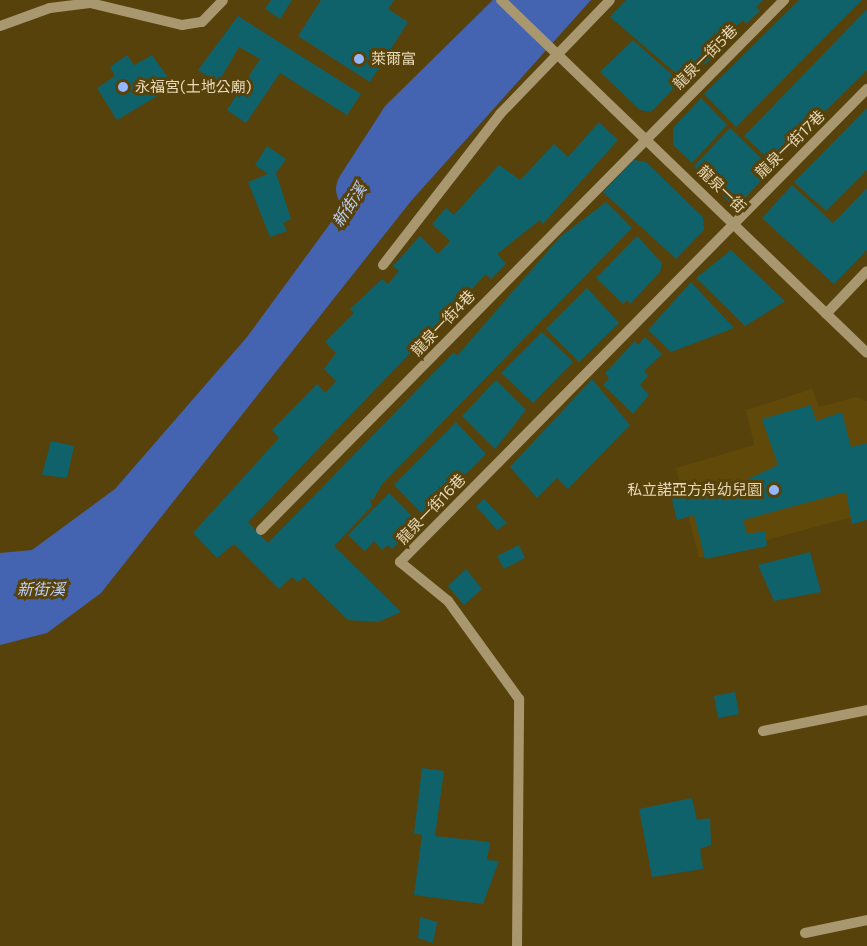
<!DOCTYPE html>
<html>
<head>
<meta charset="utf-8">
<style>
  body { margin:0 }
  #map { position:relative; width:867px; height:946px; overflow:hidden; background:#57420b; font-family:Commissioner,"Noto Sans TC",sans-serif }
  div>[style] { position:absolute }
  .built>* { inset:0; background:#614909 }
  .water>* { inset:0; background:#4464b2 }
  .river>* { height:48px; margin:-24px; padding:0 24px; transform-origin:24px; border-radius:24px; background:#4464b2 }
  .building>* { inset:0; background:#0f626a }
  .minor>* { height:10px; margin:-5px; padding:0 5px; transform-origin:5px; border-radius:5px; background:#a9976f }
  .dots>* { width:16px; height:16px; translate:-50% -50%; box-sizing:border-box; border:3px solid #57420b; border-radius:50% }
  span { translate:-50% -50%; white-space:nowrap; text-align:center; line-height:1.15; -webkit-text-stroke:6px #57420b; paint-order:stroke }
  .street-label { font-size:15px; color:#e8d9b8 }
  .poi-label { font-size:15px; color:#e8d9b8 }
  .left { translate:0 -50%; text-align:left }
  .right { translate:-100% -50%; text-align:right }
  .water-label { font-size:16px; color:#bdd1fc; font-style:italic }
</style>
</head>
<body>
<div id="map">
  <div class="built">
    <div style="clip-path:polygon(812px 389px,819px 407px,856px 397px,867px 401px,867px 513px,699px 558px,676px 468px,754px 445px,746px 410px)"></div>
  </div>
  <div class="water">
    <div style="clip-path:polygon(494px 0,591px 0,411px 201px,101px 593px,47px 633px,0 645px,0 553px,32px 550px,115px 489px,247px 337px)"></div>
  </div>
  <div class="river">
    <div style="left:360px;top:189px;width:81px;rotate:-57.1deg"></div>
    <div style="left:404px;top:121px;width:173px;rotate:-44.5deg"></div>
  </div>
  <div class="building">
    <div style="clip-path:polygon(271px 0,292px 0,280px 19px,265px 9px)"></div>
    <div style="clip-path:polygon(321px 0,394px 0,388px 9px,408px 22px,370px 82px,298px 36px)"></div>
    <div style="clip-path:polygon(626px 0,763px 0,756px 7px,760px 11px,746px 24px,743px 20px,714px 49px,718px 54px,684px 80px,610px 17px)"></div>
    <div style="clip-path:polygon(799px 0,862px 0,736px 127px,704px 94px)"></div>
    <div style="clip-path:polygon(867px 9px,867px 70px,773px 163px,744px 136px)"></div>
    <div style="clip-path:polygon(238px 16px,361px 94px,347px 115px,280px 73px,246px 123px,227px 110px,260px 59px,239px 47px,218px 83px,198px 70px)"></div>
    <div style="clip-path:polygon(633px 40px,680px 82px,651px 112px,640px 110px,600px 72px)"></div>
    <div style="clip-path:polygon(127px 55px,134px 65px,152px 55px,174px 86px,117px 120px,97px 88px,115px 76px,110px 67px)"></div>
    <div style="clip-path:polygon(701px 98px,727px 125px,692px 163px,673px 145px,673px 128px)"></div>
    <div style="clip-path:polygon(867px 108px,867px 170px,826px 211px,794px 182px)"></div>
    <div style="clip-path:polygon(599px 122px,618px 140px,543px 224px,540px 220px,497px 254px,506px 264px,491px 279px,486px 274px,445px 318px,442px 314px,439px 323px,248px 522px,268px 543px,454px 352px,457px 356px,560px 237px,606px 202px,632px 228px,383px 483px,372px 501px,369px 497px,372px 506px,334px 546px,401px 612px,378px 622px,348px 620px,304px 577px,298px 582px,292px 577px,279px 589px,234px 544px,217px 558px,193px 533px,279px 438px,272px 430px,317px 384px,325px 393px,336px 381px,324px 369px,336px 353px,325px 342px,354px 313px,350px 309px,382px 279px,388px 284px,399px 271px,393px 266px,420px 236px,438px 254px,450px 241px,432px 224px,446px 208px,454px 215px,499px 165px,520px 180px,554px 144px,568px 157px)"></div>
    <div style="clip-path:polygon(730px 128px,772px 169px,745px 198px,729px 202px,694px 166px)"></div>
    <div style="clip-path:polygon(267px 146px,286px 159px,276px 173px,291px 219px,283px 223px,287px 231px,270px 237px,248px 182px,268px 174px,255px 165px)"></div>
    <div style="clip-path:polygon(634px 160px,646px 162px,703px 217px,704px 230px,676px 259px,603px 192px)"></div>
    <div style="clip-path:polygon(792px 185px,833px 223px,867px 188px,867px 250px,834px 284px,762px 218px)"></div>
    <div style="clip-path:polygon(637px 236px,662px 263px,660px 272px,630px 304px,627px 300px,623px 304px,596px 278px)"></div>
    <div style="clip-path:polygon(731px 250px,785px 301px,745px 326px,696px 278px)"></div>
    <div style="clip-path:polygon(691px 282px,734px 328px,671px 352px,648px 330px)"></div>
    <div style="clip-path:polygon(587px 288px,619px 323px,579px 362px,546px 329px)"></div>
    <div style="clip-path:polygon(542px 332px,573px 362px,533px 403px,501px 373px)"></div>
    <div style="clip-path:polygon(645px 337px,662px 354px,644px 371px,648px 376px,640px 385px,649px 395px,633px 414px,603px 385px,609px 378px,605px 373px,635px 341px,638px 345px)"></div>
    <div style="clip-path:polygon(592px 379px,630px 425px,568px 489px,557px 478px,537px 498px,510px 467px)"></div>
    <div style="clip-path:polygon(496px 380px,526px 410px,495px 449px,462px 416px)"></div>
    <div style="clip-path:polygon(811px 405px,816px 421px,842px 412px,851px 447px,867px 443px,867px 520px,852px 524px,846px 492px,743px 520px,747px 534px,765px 531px,767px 546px,705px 559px,694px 515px,677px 520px,671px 496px,744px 481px,778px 465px,762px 419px)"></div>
    <div style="clip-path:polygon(456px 422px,486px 454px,424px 516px,394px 485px)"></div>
    <div style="clip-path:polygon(51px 441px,74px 446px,67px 478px,42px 475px)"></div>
    <div style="clip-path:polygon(389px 493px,415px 519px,409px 525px,412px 529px,392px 549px,388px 545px,382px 550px,374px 541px,365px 551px,348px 535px)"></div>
    <div style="clip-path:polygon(484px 499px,507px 523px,497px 530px,476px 506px)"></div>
    <div style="clip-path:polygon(519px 545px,525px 558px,504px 569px,497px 556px)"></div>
    <div style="clip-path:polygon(810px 552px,821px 592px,774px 601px,758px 565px)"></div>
    <div style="clip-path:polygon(466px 569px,482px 589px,464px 605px,448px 586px)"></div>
    <div style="clip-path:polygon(735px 692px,739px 714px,718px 718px,714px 696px)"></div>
    <div style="clip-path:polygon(422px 768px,444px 771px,435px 836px,490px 842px,487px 860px,499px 861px,483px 904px,414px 895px,422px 835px,414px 833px)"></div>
    <div style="clip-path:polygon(692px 798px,697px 820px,710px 818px,711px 845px,700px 849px,703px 869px,652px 877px,639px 809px)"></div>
    <div style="clip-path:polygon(420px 917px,437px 922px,433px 943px,418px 938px)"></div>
  </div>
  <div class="minor">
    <div style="left:501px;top:0;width:508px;rotate:43.96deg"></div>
    <div style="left:0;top:26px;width:53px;rotate:-19.8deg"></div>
    <div style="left:50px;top:8px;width:40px;rotate:-7.1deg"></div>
    <div style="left:90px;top:3px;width:95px;rotate:13.4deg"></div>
    <div style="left:182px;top:25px;width:20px;rotate:-9deg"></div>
    <div style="left:202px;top:22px;width:30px;rotate:-46deg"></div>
    <div style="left:383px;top:265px;width:191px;rotate:-52.2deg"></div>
    <div style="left:500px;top:114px;width:158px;rotate:-46deg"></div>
    <div style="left:826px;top:314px;width:59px;rotate:-46.4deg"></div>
    <div style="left:261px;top:530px;width:745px;rotate:-45.38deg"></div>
    <div style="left:763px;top:731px;width:106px;rotate:-11.4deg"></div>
    <div style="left:805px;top:933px;width:63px;rotate:-11.8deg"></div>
    <div style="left:517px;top:946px;width:247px;rotate:-89.5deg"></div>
    <div style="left:519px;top:699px;width:121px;rotate:-125.9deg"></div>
    <div style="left:448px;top:601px;width:62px;rotate:-140.9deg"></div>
    <div style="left:400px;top:562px;width:665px;rotate:-45.37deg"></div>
  </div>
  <div class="dots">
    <div style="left:359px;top:59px;background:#96b6fd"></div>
    <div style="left:123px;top:87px;background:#96b6fd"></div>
    <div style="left:774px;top:490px;background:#96b6fd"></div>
  </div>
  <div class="street-label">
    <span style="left:705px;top:57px;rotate:-45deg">龍泉一街5巷</span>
    <span style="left:790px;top:144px;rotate:-44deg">龍泉一街17巷</span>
    <span style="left:722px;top:189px;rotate:44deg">龍泉一街</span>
    <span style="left:443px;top:323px;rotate:-46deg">龍泉一街4巷</span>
    <span style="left:431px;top:509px;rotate:-46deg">龍泉一街16巷</span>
  </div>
  <div class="poi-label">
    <span class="left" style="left:371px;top:59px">萊爾富</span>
    <span class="left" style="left:135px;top:87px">永福宮(土地公廟)</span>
    <span class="right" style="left:762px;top:490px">私立諾亞方舟幼兒園</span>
  </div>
  <div class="water-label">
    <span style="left:349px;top:205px;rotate:-57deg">新街溪</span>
    <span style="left:41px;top:589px">新街溪</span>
  </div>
</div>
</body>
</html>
